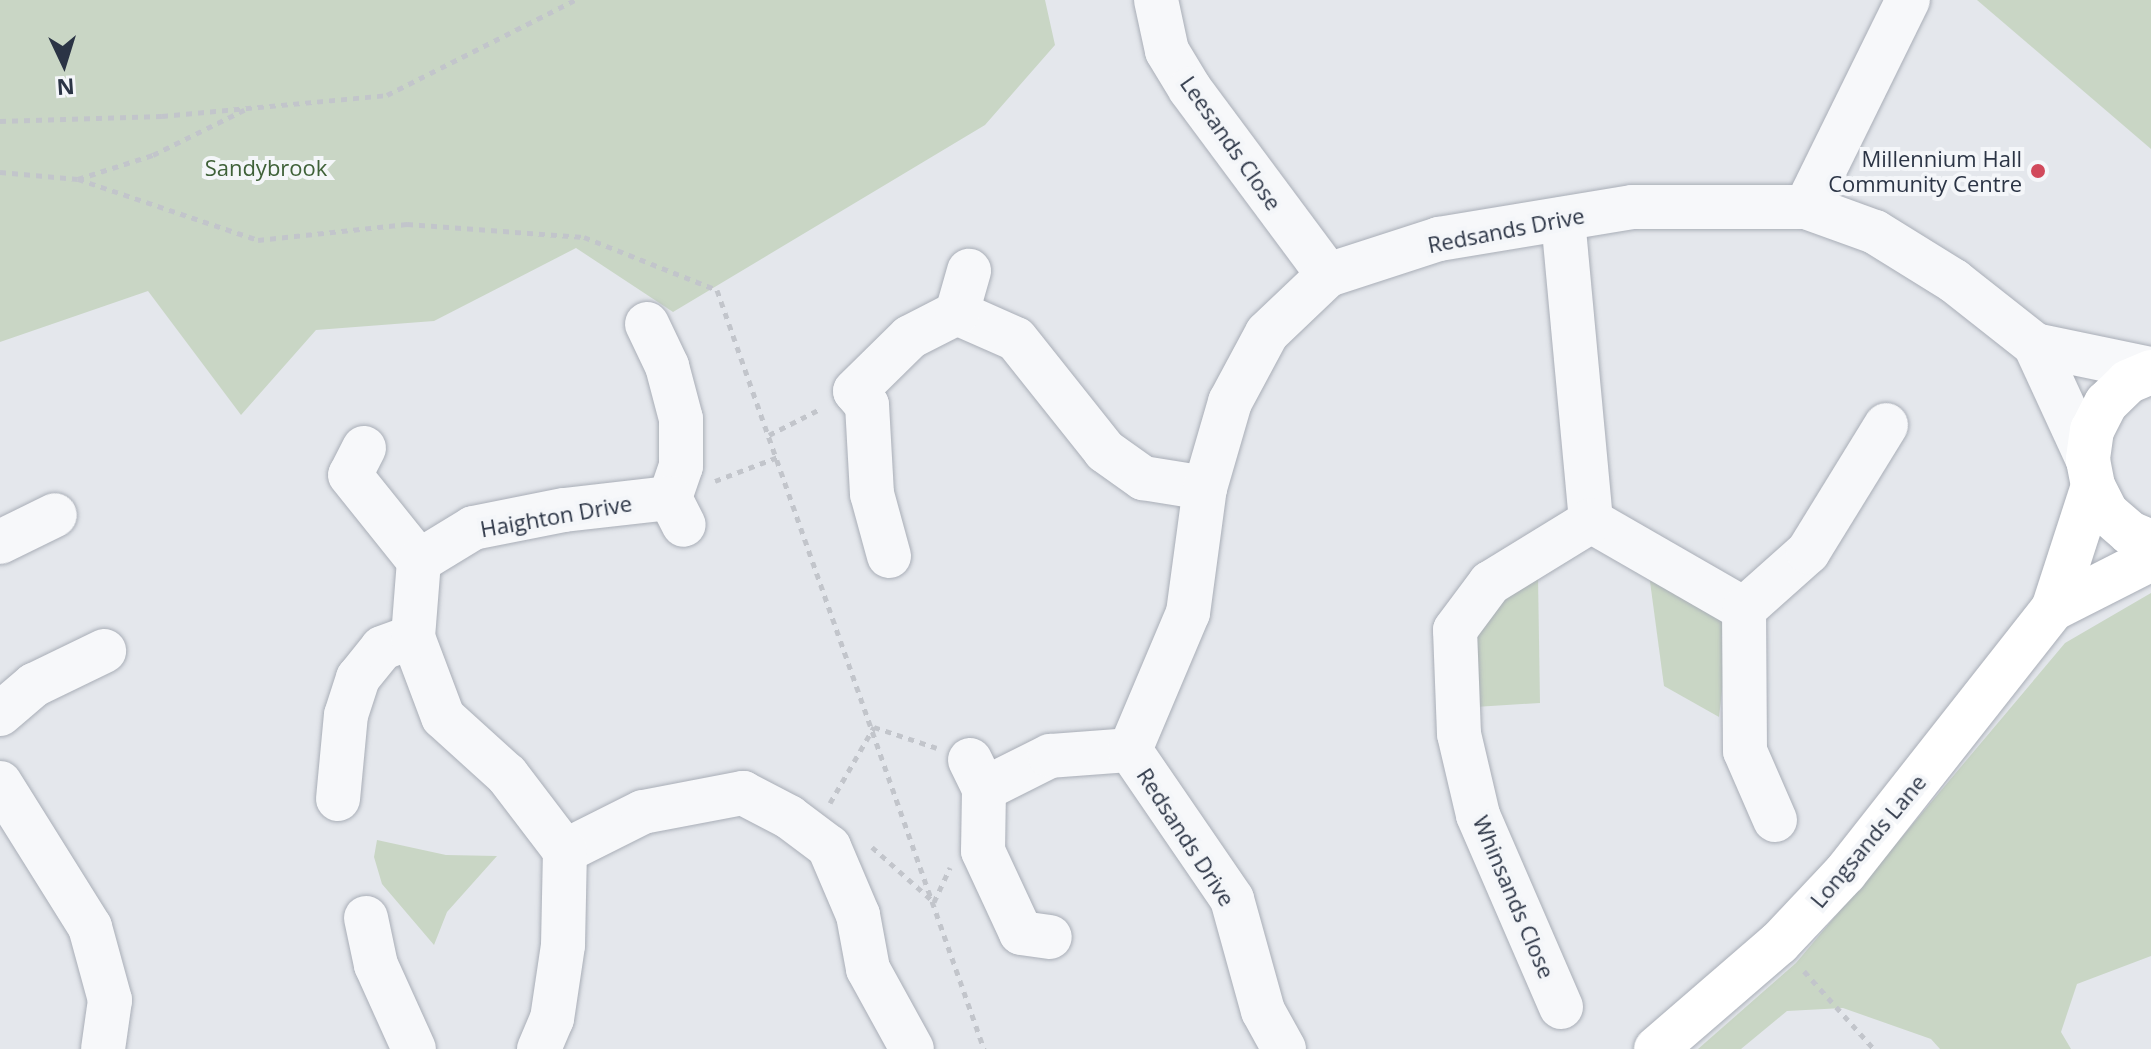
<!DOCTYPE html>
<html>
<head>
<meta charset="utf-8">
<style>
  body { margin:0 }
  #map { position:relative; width:2151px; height:1049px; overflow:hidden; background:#e4e7ec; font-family:"Open Sans",sans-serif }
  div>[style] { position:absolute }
  .green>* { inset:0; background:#c9d6c5 }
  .path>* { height:5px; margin-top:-2.5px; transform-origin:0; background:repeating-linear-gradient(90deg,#c2c5cb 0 6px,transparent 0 12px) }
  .roads { filter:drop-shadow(0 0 2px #a9aeb7) drop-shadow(0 0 2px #a9aeb7) }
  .minor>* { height:44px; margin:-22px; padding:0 22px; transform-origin:22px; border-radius:22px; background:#f7f8fa }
  .major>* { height:44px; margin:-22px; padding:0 22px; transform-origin:22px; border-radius:22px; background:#fff }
  .dots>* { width:22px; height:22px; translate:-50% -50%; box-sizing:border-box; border:4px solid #f4f6f9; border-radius:50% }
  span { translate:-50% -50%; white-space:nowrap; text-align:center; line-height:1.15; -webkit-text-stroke:8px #f4f6f9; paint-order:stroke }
  .street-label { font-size:22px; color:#2b3445 }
  .poi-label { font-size:22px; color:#2b3445 }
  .right { translate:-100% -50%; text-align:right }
  .park-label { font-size:22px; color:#3f6138 }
  .north { position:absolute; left:24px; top:24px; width:80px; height:80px; -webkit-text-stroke:6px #f4f6f9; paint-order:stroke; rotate:176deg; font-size:22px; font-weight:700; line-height:32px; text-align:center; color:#2b3445 }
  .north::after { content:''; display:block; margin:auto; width:28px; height:36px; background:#2b3445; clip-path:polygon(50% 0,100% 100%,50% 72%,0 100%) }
</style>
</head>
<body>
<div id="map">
  <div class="green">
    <div style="clip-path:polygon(0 0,1045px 0,1055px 45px,985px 125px,673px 312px,576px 248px,434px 321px,316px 330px,241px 415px,148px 291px,0 342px)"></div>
    <div style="clip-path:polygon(1977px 0,2151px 0,2151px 149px)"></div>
    <div style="clip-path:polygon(1649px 574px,1723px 621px,1728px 638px,1719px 717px,1664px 686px)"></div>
    <div style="clip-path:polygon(1538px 577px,1540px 703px,1475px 707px,1469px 654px,1495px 598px)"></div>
    <div style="clip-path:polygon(2151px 593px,2151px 956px,2077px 984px,2061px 1032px,2071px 1049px,1940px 1049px,1931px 1039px,1843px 1008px,1787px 1011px,1741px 1049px,1698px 1049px,1796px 963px,2065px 643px)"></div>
    <div style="clip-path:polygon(377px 840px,446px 855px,497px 856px,447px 912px,434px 945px,382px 884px,374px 857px)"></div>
  </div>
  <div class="path">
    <div style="left:0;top:121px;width:162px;rotate:-1.8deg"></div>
    <div style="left:162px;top:116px;width:226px;rotate:-5.3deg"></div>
    <div style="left:387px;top:95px;width:211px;rotate:-26.8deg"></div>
    <div style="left:0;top:172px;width:78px;rotate:5.1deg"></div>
    <div style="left:78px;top:179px;width:79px;rotate:-17.7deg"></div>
    <div style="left:153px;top:155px;width:102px;rotate:-26.3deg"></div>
    <div style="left:78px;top:179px;width:190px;rotate:18.7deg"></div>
    <div style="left:258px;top:240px;width:150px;rotate:-6.1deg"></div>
    <div style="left:407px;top:224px;width:177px;rotate:4.2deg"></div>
    <div style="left:584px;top:237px;width:143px;rotate:21.7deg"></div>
    <div style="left:717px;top:290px;width:805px;rotate:70.62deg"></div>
    <div style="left:769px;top:435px;width:59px;rotate:-27deg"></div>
    <div style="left:715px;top:481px;width:67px;rotate:-20.9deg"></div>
    <div style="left:830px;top:803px;width:88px;rotate:-59.9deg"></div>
    <div style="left:874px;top:727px;width:66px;rotate:18.4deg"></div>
    <div style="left:872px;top:847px;width:83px;rotate:41.6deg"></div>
    <div style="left:934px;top:902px;width:38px;rotate:-65deg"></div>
    <div style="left:1804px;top:971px;width:105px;rotate:48.1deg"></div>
  </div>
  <div class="roads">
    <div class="minor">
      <div style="left:1156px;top:0;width:52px;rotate:77.8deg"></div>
      <div style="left:1167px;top:51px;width:44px;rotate:58.8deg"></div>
      <div style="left:1190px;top:89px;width:232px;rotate:53.4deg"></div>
      <div style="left:1806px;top:207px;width:231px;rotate:-63.8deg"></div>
      <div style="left:1563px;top:219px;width:303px;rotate:84.7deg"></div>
      <div style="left:1591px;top:521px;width:177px;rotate:29.9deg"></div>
      <div style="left:957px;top:313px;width:64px;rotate:23.8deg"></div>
      <div style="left:1016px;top:339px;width:143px;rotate:51.5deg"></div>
      <div style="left:1105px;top:451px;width:47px;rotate:35.4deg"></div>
      <div style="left:1143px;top:478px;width:63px;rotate:9.2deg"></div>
      <div style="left:647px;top:324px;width:47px;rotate:64.5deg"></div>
      <div style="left:667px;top:366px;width:55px;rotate:75.2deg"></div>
      <div style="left:681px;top:419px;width:47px;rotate:90deg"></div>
      <div style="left:681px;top:466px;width:34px;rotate:109deg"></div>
      <div style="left:2035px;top:345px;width:127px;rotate:65.3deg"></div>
      <div style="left:364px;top:448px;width:30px;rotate:117deg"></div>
      <div style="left:350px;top:475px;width:110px;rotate:51.3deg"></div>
      <div style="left:0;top:542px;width:61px;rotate:-26.1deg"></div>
      <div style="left:889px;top:556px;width:64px;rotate:-105.3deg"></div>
      <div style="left:872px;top:494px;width:89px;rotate:-93.2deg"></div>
      <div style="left:867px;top:405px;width:18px;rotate:-131deg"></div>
      <div style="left:855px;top:391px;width:77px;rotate:-44.5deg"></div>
      <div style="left:910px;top:337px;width:53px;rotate:-27.1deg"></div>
      <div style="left:957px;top:313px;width:44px;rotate:-74.1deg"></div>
      <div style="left:0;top:714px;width:45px;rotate:-40.5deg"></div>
      <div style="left:34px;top:685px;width:78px;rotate:-25.9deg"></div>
      <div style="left:970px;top:760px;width:32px;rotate:64deg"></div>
      <div style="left:984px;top:789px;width:62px;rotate:90.9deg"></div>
      <div style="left:983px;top:851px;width:90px;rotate:65.1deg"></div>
      <div style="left:1021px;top:933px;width:29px;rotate:8deg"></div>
      <div style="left:0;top:783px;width:170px;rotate:58deg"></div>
      <div style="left:90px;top:927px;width:76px;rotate:74.7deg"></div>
      <div style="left:110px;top:1000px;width:49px;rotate:98.1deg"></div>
      <div style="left:984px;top:789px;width:74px;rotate:-26.6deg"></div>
      <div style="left:1050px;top:756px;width:80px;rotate:-4.3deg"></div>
      <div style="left:338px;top:799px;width:84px;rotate:-84.6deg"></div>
      <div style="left:346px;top:715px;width:39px;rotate:-72deg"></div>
      <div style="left:358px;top:678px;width:38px;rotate:-51deg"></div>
      <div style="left:382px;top:648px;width:33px;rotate:-20deg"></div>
      <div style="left:1775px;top:820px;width:75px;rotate:-113.5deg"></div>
      <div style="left:1745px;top:751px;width:142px;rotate:-90.4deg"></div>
      <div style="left:1744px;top:609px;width:86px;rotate:-41.7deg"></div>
      <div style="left:1808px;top:552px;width:149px;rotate:-58.4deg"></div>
      <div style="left:565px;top:851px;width:87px;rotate:-26.6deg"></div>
      <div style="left:643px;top:812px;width:102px;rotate:-10.8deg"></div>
      <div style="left:743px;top:793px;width:52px;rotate:27.6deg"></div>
      <div style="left:789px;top:817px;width:50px;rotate:36.9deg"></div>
      <div style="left:829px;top:847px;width:74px;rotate:66.9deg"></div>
      <div style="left:858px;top:915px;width:55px;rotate:79.5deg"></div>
      <div style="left:868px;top:969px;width:91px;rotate:61.2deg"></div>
      <div style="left:366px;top:918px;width:48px;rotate:78deg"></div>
      <div style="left:376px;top:965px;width:92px;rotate:65.7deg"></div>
      <div style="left:1561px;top:1007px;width:209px;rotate:-113.4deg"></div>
      <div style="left:1478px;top:815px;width:83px;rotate:-103.2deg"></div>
      <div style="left:1459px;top:734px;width:104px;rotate:-92.2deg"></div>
      <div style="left:1455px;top:630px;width:59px;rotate:-53.3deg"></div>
      <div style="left:1490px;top:583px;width:119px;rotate:-31.5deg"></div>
      <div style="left:539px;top:1049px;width:33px;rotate:-67deg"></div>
      <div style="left:552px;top:1019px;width:75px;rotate:-81.5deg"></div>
      <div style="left:563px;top:945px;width:94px;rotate:-88.8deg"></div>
      <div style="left:565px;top:851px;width:96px;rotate:-127.3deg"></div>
      <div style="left:507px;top:775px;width:86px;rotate:-137.8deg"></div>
      <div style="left:443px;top:717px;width:85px;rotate:-110.6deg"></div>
      <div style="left:413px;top:637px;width:76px;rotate:-85.5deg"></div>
      <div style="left:419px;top:561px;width:63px;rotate:-31.4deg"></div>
      <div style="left:473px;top:528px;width:93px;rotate:-11.2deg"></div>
      <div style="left:564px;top:510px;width:107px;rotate:-6.5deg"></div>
      <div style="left:670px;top:498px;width:30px;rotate:63deg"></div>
      <div style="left:1284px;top:1049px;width:43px;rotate:-118.9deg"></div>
      <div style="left:1263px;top:1011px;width:116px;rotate:-105.5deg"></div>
      <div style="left:1232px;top:899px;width:181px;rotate:-124.4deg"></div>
      <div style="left:1130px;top:750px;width:149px;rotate:-67.1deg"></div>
      <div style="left:1188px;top:613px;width:126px;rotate:-82.3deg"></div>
      <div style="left:1205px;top:488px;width:90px;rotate:-73.8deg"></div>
      <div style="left:1230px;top:402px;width:78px;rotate:-61.8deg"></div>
      <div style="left:1267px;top:333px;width:84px;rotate:-43.6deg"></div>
      <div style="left:1328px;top:275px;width:117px;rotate:-18deg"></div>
      <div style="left:1439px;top:239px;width:196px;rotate:-9.4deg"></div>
      <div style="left:1632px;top:207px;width:174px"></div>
      <div style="left:1806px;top:207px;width:73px;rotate:19.9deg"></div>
      <div style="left:1875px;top:232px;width:93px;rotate:31.8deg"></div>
      <div style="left:1954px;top:281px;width:103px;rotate:38.3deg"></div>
      <div style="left:2035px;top:345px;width:118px;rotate:11.7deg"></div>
    </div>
    <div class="major">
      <div style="left:2151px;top:372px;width:25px;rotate:157deg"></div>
      <div style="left:2128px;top:382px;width:30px;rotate:136deg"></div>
      <div style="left:2106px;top:403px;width:30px;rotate:117deg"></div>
      <div style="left:2092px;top:430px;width:30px;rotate:98deg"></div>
      <div style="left:2088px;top:460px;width:26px;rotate:79deg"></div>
      <div style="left:2093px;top:486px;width:30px;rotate:63deg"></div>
      <div style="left:2107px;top:513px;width:30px;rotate:41deg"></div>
      <div style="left:2130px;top:533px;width:23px;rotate:23deg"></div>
      <div style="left:2053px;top:609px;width:129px;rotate:-72deg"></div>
      <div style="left:1656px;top:1049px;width:162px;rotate:-40.8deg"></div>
      <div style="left:1779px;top:943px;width:96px;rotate:-46.7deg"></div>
      <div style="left:1845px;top:873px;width:336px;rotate:-51.8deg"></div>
      <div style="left:2053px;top:609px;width:110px;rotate:-27deg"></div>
    </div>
  </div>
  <div class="dots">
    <div style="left:2038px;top:171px;background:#d1495b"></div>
  </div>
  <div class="street-label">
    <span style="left:1231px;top:143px;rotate:55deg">Leesands Close</span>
    <span style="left:1506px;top:230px;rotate:-11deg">Redsands Drive</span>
    <span style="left:556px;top:516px;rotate:-10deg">Haighton Drive</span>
    <span style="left:1186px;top:837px;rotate:57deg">Redsands Drive</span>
    <span style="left:1868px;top:841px;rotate:-50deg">Longsands Lane</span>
    <span style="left:1514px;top:897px;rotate:67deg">Whinsands Close</span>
  </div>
  <div class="poi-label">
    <span class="right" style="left:2022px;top:171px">Millennium Hall<br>Community Centre</span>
  </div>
  <div class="park-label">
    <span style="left:266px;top:168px">Sandybrook</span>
  </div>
  <div class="north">N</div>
</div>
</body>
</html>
